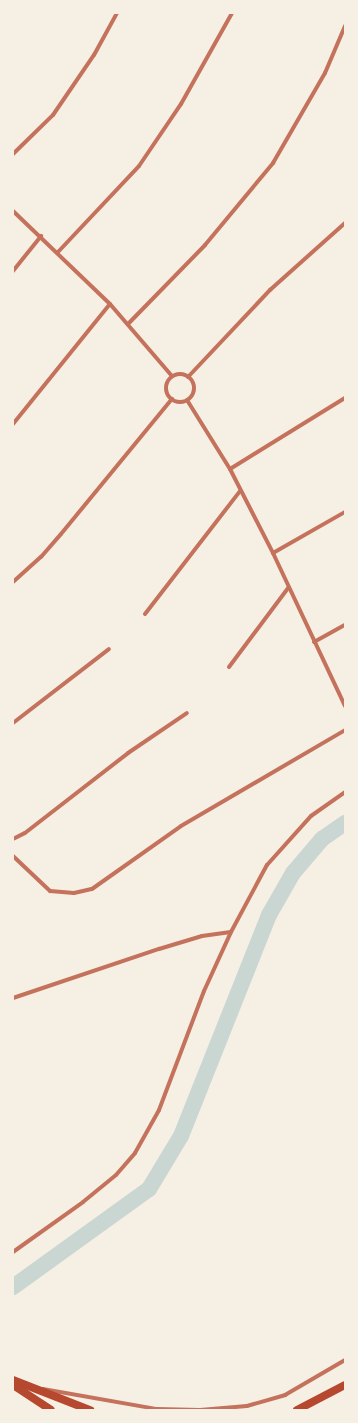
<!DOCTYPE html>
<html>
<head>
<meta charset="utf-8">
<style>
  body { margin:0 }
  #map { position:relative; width:358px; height:1423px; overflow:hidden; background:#f6efe4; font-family:Jost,sans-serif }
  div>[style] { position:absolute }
  .canal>* { height:16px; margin:-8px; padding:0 8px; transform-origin:8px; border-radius:8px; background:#c9d6d2 }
  .minor>* { height:4px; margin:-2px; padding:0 2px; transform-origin:2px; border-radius:2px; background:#c5725c }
  .minor>.ring { margin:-2px; padding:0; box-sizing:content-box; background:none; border:4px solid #c5725c; border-radius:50% }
  .secondary>* { height:8px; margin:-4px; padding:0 4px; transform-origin:4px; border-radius:4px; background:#b5482f }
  span { translate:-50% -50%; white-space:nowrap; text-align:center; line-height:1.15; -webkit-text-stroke:3.5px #f6efe4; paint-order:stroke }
  .frame { position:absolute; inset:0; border:14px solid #f6efe4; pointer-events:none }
</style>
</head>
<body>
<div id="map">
  <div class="canal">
    <div style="left:13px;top:1287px;width:168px;rotate:-35.8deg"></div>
    <div style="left:149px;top:1189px;width:62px;rotate:-58.9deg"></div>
    <div style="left:181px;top:1136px;width:238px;rotate:-68.3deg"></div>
    <div style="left:269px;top:915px;width:48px;rotate:-60.3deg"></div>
    <div style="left:293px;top:873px;width:45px;rotate:-49.5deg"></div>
    <div style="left:322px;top:839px;width:28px;rotate:-35deg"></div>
  </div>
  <div class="minor">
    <div style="left:13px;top:154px;width:56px;rotate:-44.3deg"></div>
    <div style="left:53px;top:115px;width:73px;rotate:-55.7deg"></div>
    <div style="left:94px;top:55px;width:48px;rotate:-61.3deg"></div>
    <div style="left:13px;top:211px;width:134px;rotate:43.8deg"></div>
    <div style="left:110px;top:304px;width:95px;rotate:49.3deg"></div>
    <div style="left:58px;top:252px;width:118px;rotate:-46.7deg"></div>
    <div style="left:139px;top:166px;width:75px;rotate:-55.9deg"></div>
    <div style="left:181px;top:104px;width:104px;rotate:-60.7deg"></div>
    <div style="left:13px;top:271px;width:45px;rotate:-51.3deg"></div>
    <div style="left:129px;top:323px;width:109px;rotate:-45.7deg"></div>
    <div style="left:205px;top:245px;width:107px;rotate:-50.3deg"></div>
    <div style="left:273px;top:163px;width:104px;rotate:-60deg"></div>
    <div style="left:325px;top:73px;width:51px;rotate:-66.9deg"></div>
    <div class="ring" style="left:166px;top:374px;width:24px;height:24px"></div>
    <div style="left:188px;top:377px;width:120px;rotate:-46.7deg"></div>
    <div style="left:270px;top:290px;width:101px;rotate:-41.8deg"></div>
    <div style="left:187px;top:400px;width:81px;rotate:58.1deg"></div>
    <div style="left:230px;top:469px;width:94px;rotate:62.9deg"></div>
    <div style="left:273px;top:553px;width:169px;rotate:64.8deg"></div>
    <div style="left:13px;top:424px;width:154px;rotate:-51.1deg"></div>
    <div style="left:230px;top:469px;width:135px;rotate:-31.7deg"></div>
    <div style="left:273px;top:553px;width:83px;rotate:-29.7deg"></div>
    <div style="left:13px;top:582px;width:38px;rotate:-42deg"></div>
    <div style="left:41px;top:557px;width:30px;rotate:-49deg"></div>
    <div style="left:61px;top:534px;width:175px;rotate:-50.6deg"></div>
    <div style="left:145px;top:614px;width:155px;rotate:-52.3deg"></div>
    <div style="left:314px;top:642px;width:35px;rotate:-29deg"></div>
    <div style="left:229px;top:667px;width:99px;rotate:-53.2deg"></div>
    <div style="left:13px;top:723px;width:121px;rotate:-37.6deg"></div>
    <div style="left:13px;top:839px;width:13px;rotate:-27deg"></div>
    <div style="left:25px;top:833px;width:130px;rotate:-37.8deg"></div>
    <div style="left:128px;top:753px;width:71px;rotate:-34.1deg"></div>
    <div style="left:13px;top:856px;width:51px;rotate:43.4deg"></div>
    <div style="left:50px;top:891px;width:24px;rotate:5deg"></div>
    <div style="left:74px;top:893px;width:18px;rotate:-13deg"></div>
    <div style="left:92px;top:889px;width:109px;rotate:-35.3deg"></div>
    <div style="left:181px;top:826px;width:190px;rotate:-30.3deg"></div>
    <div style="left:13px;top:998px;width:154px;rotate:-18.6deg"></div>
    <div style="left:159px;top:949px;width:45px;rotate:-16.8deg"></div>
    <div style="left:202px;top:936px;width:29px;rotate:-8deg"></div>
    <div style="left:13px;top:1252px;width:86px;rotate:-35.5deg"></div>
    <div style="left:83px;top:1202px;width:43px;rotate:-39.3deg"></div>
    <div style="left:116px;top:1175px;width:29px;rotate:-49deg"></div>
    <div style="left:135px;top:1153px;width:49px;rotate:-60.8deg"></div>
    <div style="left:159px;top:1110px;width:127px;rotate:-69.3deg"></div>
    <div style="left:204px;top:991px;width:65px;rotate:-65.4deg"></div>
    <div style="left:231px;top:932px;width:76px;rotate:-61.8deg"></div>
    <div style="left:267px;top:865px;width:66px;rotate:-48.1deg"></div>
    <div style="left:311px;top:816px;width:42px;rotate:-35.2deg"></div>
    <div style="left:43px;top:1389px;width:116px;rotate:10deg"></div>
    <div style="left:157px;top:1409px;width:43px;rotate:1.3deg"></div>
    <div style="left:200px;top:1410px;width:47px;rotate:-4.9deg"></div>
    <div style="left:247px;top:1406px;width:40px;rotate:-16deg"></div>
    <div style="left:285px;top:1395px;width:69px;rotate:-30.3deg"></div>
  </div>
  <div class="secondary">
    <div style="left:13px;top:1380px;width:83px;rotate:21.3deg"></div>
    <div style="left:13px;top:1385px;width:45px;rotate:33.3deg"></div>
    <div style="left:297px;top:1410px;width:54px;rotate:-27.5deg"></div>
  </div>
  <div class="frame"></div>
</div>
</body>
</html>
